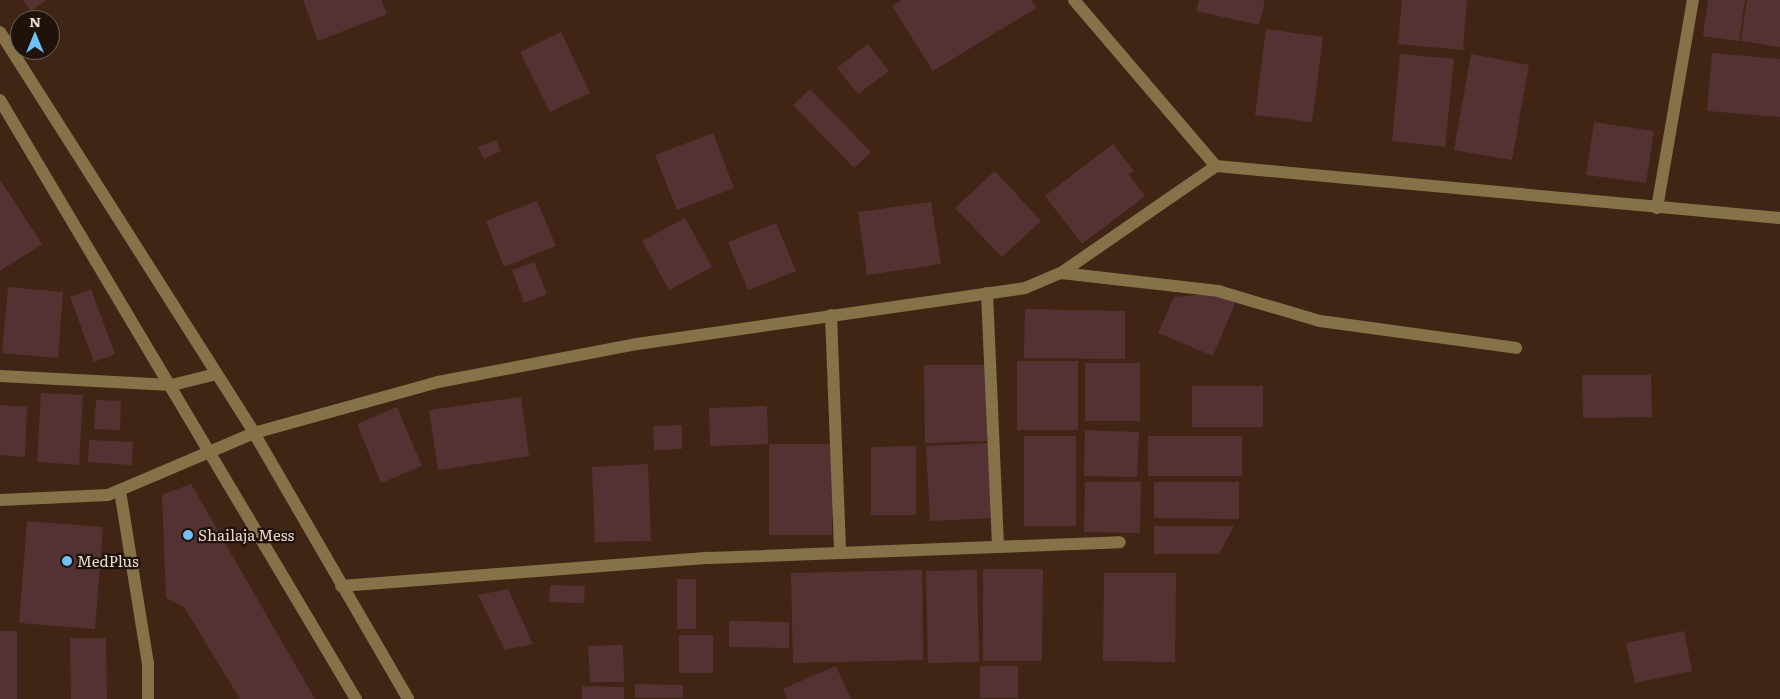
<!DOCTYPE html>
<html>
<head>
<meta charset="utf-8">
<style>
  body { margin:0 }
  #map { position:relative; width:1780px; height:699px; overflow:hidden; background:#402515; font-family:Literata,serif }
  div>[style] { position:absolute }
  .building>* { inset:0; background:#543234 }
  .minor>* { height:12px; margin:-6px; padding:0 6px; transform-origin:6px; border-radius:6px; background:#867249 }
  .dots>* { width:14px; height:14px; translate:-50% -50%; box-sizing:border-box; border:2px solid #1e120b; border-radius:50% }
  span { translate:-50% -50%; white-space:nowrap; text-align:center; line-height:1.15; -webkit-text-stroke:4.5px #1e120b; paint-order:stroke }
  .poi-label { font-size:15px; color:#ebd8ce }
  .left { translate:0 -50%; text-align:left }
  .north { position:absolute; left:10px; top:10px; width:50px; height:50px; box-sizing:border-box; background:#1e120b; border:1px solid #706159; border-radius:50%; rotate:0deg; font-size:14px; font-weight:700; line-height:20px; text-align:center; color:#ebd8ce }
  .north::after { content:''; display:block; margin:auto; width:18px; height:22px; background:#71c1f5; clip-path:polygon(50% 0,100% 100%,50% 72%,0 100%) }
</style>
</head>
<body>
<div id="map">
  <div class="building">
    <div style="clip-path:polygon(23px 0,46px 0,31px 11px)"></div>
    <div style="clip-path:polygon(303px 0,381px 0,387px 14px,318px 41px)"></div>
    <div style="clip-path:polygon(902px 0,1031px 0,1036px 8px,933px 71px,892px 6px)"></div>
    <div style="clip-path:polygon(1199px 0,1265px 0,1259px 25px,1196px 11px)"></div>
    <div style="clip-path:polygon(1402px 0,1467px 0,1463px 50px,1398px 44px)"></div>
    <div style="clip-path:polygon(1708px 0,1745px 0,1739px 41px,1703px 36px)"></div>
    <div style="clip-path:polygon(1747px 0,1780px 0,1780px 47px,1741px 41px)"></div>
    <div style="clip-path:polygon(1266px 29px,1323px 37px,1312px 122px,1255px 115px)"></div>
    <div style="clip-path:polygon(561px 32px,590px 93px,550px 112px,520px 52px)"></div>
    <div style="clip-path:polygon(868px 44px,889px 71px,858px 94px,837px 68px)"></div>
    <div style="clip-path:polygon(1712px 53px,1780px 59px,1780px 117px,1707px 111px)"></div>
    <div style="clip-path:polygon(1400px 54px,1454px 59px,1445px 147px,1392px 141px)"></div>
    <div style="clip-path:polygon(1471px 54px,1529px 65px,1512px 160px,1454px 150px)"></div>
    <div style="clip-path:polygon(810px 89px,871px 152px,854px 168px,793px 105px)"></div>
    <div style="clip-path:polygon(1594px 122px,1654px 131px,1646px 183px,1586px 175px)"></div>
    <div style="clip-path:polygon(713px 133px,734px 188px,677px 210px,655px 155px)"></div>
    <div style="clip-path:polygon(496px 140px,501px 151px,484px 159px,478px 147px)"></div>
    <div style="clip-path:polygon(1113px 144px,1134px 171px,1128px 174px,1145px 196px,1082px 244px,1045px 196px)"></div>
    <div style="clip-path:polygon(995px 171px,1041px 221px,1002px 257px,955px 208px)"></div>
    <div style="clip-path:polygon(0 180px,42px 244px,0 271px)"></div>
    <div style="clip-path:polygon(537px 201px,556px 246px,504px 267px,486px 221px)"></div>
    <div style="clip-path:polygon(931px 202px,941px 264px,867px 275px,858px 212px)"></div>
    <div style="clip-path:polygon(685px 218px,712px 267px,669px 290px,642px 241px)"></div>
    <div style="clip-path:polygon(776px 223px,796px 271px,748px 290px,728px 242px)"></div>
    <div style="clip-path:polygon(534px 262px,547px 294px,524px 303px,512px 270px)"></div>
    <div style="clip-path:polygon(8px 287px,63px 292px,58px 358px,2px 353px)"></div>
    <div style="clip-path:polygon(91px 289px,115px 354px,94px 362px,70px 297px)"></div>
    <div style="clip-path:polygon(1208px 294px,1236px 301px,1213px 356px,1158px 333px,1174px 297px)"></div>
    <div style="clip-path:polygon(1025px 309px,1125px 311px,1125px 359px,1024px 358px)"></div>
    <div style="clip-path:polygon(1017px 361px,1078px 361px,1078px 430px,1017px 430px)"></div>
    <div style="clip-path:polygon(1085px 363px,1140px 363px,1140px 421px,1085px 421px)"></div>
    <div style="clip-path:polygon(924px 365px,986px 365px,987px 441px,925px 443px)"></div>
    <div style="clip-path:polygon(1582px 375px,1651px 375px,1652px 417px,1583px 418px)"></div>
    <div style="clip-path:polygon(1192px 386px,1263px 386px,1263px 427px,1192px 427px)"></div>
    <div style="clip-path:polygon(41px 393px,83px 395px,79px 465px,37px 462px)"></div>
    <div style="clip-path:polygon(521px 397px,529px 456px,438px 470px,429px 410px)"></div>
    <div style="clip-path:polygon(96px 400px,121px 401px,120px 430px,94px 429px)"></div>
    <div style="clip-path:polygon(0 405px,27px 407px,25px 457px,0 455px)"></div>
    <div style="clip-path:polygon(767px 406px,768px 444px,710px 446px,709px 408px)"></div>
    <div style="clip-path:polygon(397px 407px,422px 466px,381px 483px,357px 424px)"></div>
    <div style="clip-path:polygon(682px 425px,682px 449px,654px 450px,653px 426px)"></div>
    <div style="clip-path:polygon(1085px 430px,1139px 432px,1137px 477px,1084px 476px)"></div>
    <div style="clip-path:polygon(1024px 436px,1076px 436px,1076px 526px,1024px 526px)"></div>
    <div style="clip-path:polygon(1148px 436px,1242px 436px,1242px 476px,1148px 476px)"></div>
    <div style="clip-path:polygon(89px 440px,133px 442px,132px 465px,88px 462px)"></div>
    <div style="clip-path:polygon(991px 443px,995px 518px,930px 521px,926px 446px)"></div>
    <div style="clip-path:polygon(769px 444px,832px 444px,832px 535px,769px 535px)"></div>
    <div style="clip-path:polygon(916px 446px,916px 515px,871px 515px,871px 447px)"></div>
    <div style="clip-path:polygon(648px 464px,651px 541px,595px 542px,592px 467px)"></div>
    <div style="clip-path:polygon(1085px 482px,1141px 482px,1140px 533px,1084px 532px)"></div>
    <div style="clip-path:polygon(1154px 482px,1239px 482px,1239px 519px,1154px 518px)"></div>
    <div style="clip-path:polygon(191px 484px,315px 699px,240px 699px,184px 607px,166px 598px,162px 495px)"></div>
    <div style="clip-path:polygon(27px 521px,103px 527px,95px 629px,19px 623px)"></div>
    <div style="clip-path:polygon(1154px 526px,1234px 526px,1219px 554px,1154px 554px)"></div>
    <div style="clip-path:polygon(983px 569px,1043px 569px,1042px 661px,983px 661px)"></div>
    <div style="clip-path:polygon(922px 570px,923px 660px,793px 663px,791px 573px)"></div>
    <div style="clip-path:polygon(977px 570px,979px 662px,928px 663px,926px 571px)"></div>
    <div style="clip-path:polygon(1104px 573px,1176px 573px,1175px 662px,1103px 661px)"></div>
    <div style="clip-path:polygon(677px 579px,696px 579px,696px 629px,677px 629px)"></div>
    <div style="clip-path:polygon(550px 585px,585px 586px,584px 603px,549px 602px)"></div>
    <div style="clip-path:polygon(508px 589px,533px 644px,505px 650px,478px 595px)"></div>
    <div style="clip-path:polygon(729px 621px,789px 622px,789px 648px,729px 647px)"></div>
    <div style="clip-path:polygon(0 631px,17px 631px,17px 699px,0 699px)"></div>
    <div style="clip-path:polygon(1684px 631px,1692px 671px,1635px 683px,1626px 643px)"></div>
    <div style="clip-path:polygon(679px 635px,713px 635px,713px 673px,679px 673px)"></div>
    <div style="clip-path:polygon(70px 638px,106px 638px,107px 699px,71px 699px)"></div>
    <div style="clip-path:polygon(623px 645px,624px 682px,590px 682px,588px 646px)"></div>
    <div style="clip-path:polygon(836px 666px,851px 699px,787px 699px,783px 689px)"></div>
    <div style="clip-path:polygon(980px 666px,1018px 666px,1018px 698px,980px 698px)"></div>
    <div style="clip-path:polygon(635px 684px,683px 685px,683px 698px,635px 698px)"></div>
    <div style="clip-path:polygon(582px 686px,624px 687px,624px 699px,582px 699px)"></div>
  </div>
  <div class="minor">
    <div style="left:1074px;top:0;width:218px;rotate:49.5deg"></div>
    <div style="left:0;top:32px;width:475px;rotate:57.6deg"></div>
    <div style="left:254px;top:433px;width:307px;rotate:59.9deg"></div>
    <div style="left:0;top:100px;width:697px;rotate:59.28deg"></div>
    <div style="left:1657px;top:208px;width:211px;rotate:-80.2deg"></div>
    <div style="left:1061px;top:273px;width:158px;rotate:6.5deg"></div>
    <div style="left:1218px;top:291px;width:106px;rotate:16.4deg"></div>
    <div style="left:1320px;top:321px;width:198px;rotate:7.8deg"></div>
    <div style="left:987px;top:293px;width:254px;rotate:87.5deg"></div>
    <div style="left:831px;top:315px;width:238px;rotate:87.8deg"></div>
    <div style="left:0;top:376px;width:172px;rotate:3deg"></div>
    <div style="left:172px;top:385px;width:45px;rotate:-14deg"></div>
    <div style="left:120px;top:491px;width:174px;rotate:80.8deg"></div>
    <div style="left:148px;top:663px;width:36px;rotate:90deg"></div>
    <div style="left:0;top:500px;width:108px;rotate:-2.7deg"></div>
    <div style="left:108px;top:495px;width:159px;rotate:-23deg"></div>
    <div style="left:254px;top:433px;width:191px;rotate:-15.5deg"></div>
    <div style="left:438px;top:382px;width:203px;rotate:-10.8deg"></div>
    <div style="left:637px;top:344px;width:392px;rotate:-8.2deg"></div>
    <div style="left:1025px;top:288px;width:39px;rotate:-23deg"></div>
    <div style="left:1061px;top:273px;width:188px;rotate:-34.6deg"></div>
    <div style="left:1216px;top:166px;width:566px;rotate:5.27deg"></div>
    <div style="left:341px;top:586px;width:369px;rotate:-4.4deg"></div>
    <div style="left:709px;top:558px;width:411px;rotate:-2.2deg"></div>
  </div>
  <div class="dots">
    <div style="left:188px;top:535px;background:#71c1f5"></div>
    <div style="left:67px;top:561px;background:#71c1f5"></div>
  </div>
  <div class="poi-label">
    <span class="left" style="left:198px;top:535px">Shailaja Mess</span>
    <span class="left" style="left:77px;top:561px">MedPlus</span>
  </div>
  <div class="north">N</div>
</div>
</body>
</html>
